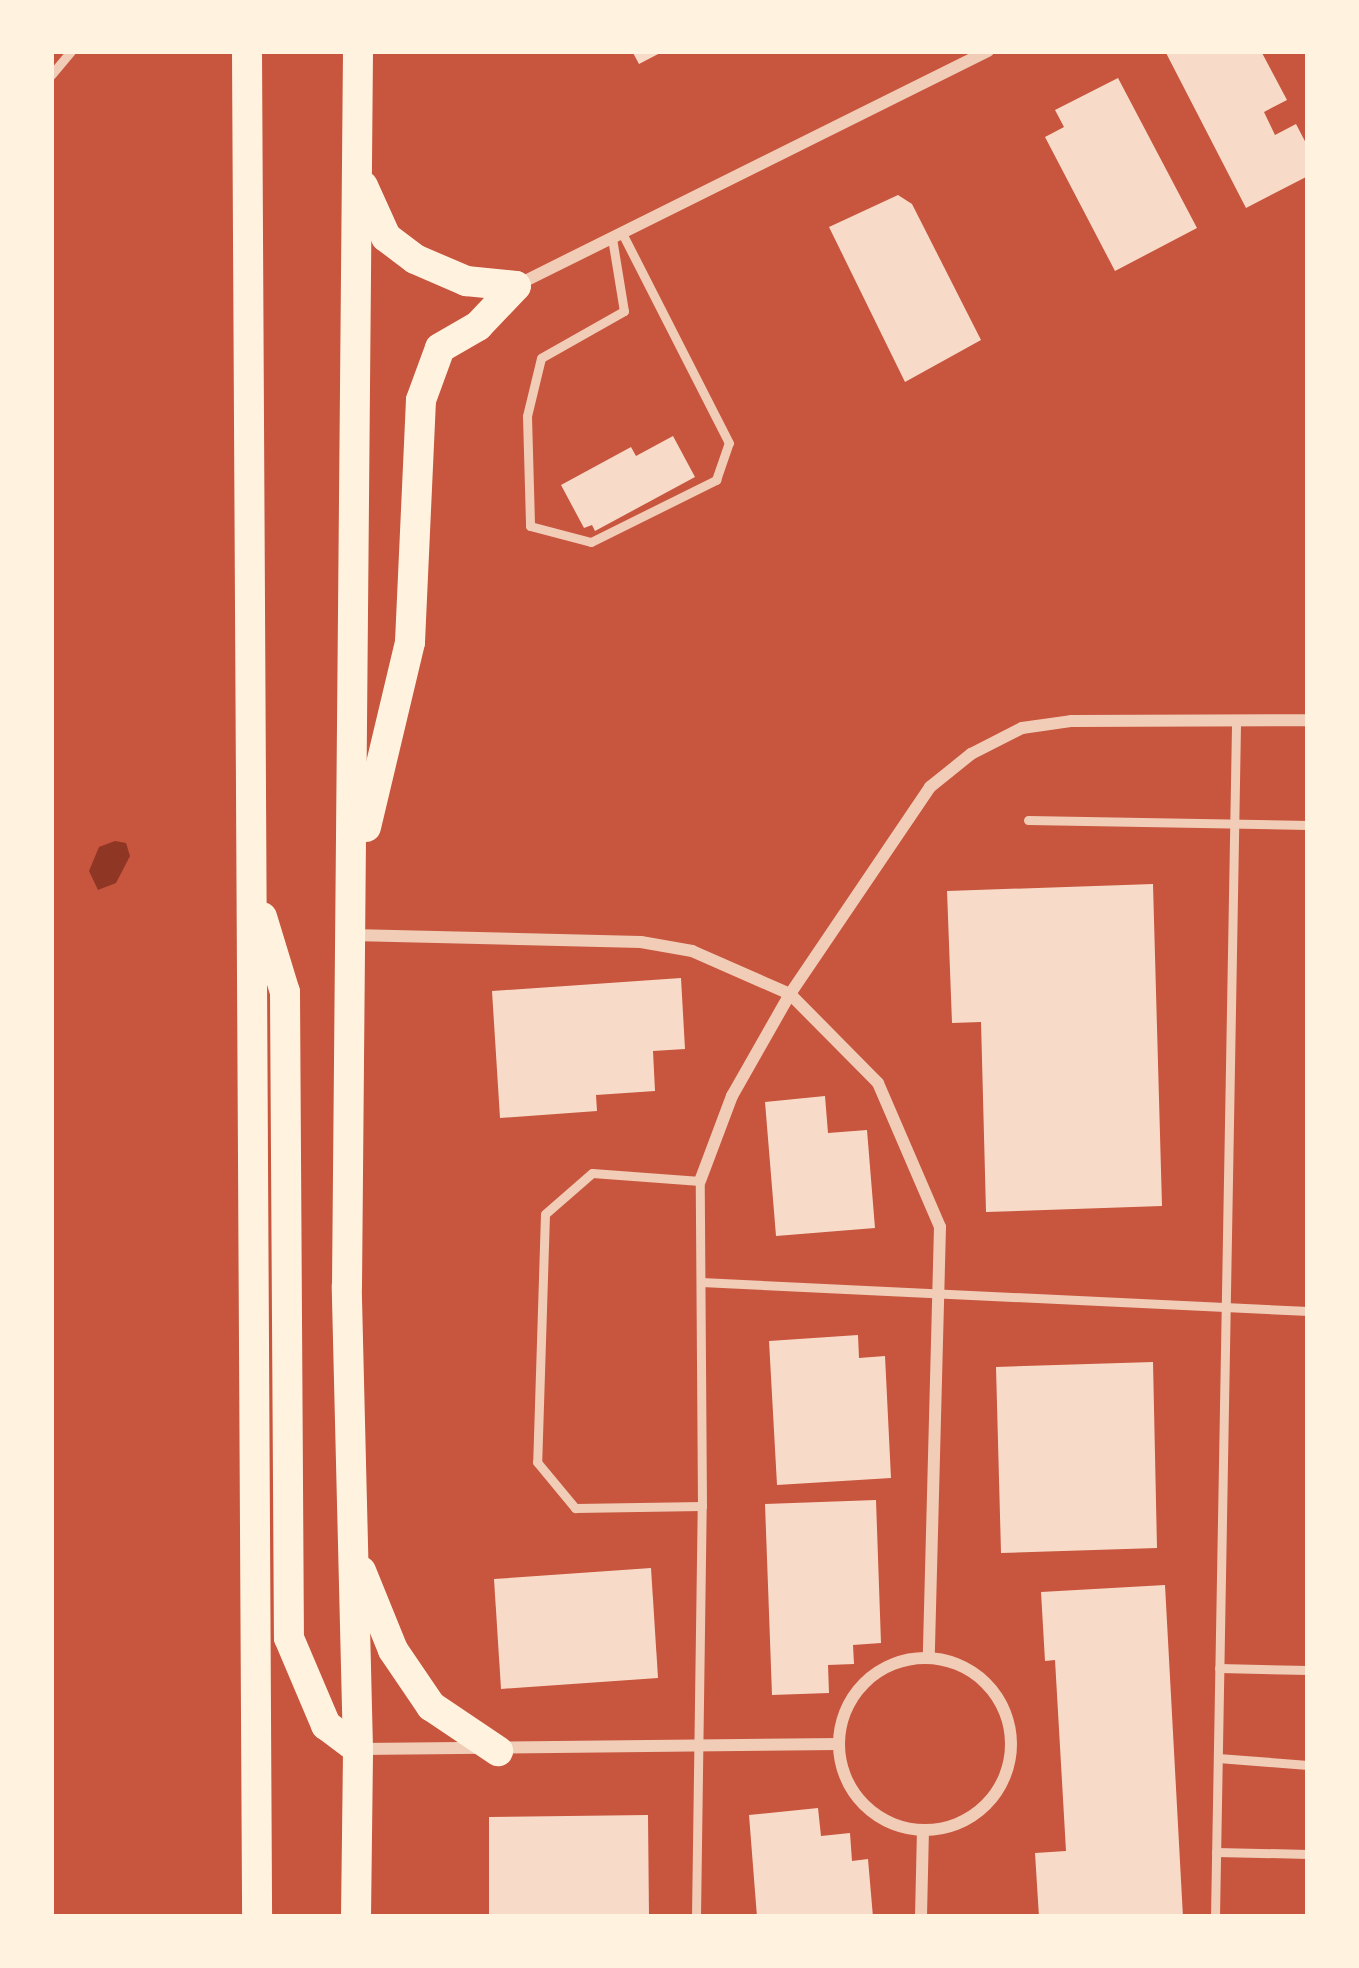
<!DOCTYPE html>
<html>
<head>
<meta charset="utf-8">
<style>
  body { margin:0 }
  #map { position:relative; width:1359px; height:1968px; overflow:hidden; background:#c8553d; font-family:"IBM Plex Sans",sans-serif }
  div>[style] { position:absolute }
  .water>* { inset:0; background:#8f3625 }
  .building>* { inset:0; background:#f7dbc8 }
  .service>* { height:9px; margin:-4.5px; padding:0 4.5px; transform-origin:4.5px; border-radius:4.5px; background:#f1ccb7 }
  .minor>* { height:12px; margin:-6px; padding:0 6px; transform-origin:6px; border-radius:6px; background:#f1ccb7 }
  .minor>.ring { margin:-6px; padding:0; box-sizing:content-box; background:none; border:12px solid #f1ccb7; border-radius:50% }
  .primary>* { height:30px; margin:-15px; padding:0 15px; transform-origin:15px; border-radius:15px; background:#fff3e0 }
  span { translate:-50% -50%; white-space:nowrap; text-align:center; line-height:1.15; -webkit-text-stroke:12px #fff3e0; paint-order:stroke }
  .frame { position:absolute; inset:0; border:54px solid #fff3e0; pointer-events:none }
</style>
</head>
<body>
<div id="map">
  <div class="water">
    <div style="clip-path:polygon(115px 841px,126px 843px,130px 856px,116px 883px,98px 890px,89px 871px,99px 847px)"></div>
  </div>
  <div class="building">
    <div style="clip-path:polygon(632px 51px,664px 51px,639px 64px)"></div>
    <div style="clip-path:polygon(1165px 51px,1261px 51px,1287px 100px,1264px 112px,1275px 135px,1296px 124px,1308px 147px,1308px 176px,1246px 208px)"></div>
    <div style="clip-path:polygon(1118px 78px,1197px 228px,1115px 271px,1045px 137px,1064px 127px,1055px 110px)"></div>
    <div style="clip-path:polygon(898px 195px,912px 204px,981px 340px,905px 382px,829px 227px)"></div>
    <div style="clip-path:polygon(673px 436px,695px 477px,595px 531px,592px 525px,584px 528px,561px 485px,631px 447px,636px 456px)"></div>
    <div style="clip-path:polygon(1153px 884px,1162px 1206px,986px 1212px,981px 1022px,952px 1023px,947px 891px)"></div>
    <div style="clip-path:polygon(681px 978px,685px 1049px,653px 1051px,655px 1091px,596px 1095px,597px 1111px,500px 1118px,492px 991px)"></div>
    <div style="clip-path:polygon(825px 1096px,828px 1133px,867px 1130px,875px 1228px,776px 1236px,765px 1102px)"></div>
    <div style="clip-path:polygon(858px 1335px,859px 1358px,885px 1356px,891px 1478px,777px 1485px,769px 1341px)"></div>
    <div style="clip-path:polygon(1153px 1362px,1157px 1548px,1001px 1553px,996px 1367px)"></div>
    <div style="clip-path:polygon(876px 1500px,881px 1643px,853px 1645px,854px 1664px,828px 1665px,829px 1693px,772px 1695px,765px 1504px)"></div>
    <div style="clip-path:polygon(651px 1568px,658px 1678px,501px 1689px,494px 1579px)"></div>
    <div style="clip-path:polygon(1165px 1585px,1183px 1917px,1039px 1917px,1035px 1853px,1066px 1851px,1055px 1660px,1045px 1661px,1041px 1592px)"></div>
    <div style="clip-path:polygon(818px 1808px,821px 1836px,850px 1833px,852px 1861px,868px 1859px,873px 1917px,757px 1917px,749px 1815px)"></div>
    <div style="clip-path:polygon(648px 1815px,649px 1917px,489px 1917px,489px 1817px)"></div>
  </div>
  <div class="service">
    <div style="left:51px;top:75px;width:31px;rotate:-50deg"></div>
    <div style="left:612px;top:238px;width:74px;rotate:80.7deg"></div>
    <div style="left:624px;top:311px;width:95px;rotate:150.5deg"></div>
    <div style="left:541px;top:358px;width:60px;rotate:103.6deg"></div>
    <div style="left:527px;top:416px;width:110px;rotate:88.4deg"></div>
    <div style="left:530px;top:526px;width:63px;rotate:14.7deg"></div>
    <div style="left:591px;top:542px;width:140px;rotate:-26.4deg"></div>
    <div style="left:716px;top:480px;width:39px;rotate:-71deg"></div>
    <div style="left:729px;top:443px;width:236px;rotate:-117deg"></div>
    <div style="left:1028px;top:820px;width:280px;rotate:1deg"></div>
    <div style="left:701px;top:1282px;width:608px;rotate:2.74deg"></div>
    <div style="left:1219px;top:1668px;width:89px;rotate:1.3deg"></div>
    <div style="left:1218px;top:1758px;width:90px;rotate:4.4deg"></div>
    <div style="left:1216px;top:1852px;width:92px;rotate:1.2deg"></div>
    <div style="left:696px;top:1917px;width:411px;rotate:-89.2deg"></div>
    <div style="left:702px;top:1506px;width:325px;rotate:-90.4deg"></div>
    <div style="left:700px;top:1181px;width:108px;rotate:-175.8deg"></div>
    <div style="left:592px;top:1173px;width:62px;rotate:138.9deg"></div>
    <div style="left:545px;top:1214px;width:248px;rotate:91.8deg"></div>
    <div style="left:537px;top:1462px;width:60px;rotate:50.4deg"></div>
    <div style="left:575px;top:1508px;width:127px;rotate:-0.9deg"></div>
    <div style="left:1215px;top:1917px;width:1197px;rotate:-88.99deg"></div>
  </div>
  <div class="minor">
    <div style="left:517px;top:285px;width:526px;rotate:-26.42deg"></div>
    <div style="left:352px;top:935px;width:289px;rotate:1.4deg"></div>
    <div style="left:641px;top:942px;width:52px;rotate:10deg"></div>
    <div style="left:692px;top:951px;width:107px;rotate:23.7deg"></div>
    <div style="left:790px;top:994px;width:125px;rotate:45.3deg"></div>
    <div style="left:878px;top:1083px;width:157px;rotate:66.7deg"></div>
    <div style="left:940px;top:1227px;width:431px;rotate:91.5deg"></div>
    <div style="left:700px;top:1181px;width:91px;rotate:-69.4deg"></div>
    <div style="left:732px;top:1096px;width:117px;rotate:-60.4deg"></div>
    <div style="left:790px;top:994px;width:250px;rotate:-55.9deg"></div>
    <div style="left:930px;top:787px;width:53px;rotate:-38.8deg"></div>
    <div style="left:971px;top:754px;width:57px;rotate:-27deg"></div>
    <div style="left:1022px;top:728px;width:49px;rotate:-8.1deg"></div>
    <div style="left:1071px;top:721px;width:237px;rotate:-0.2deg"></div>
    <div class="ring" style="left:839px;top:1658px;width:160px;height:160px"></div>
    <div style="left:360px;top:1749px;width:479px;rotate:-0.6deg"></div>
    <div style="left:921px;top:1917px;width:87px;rotate:-88.7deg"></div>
  </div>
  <div class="primary">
    <div style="left:247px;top:51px;width:1866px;rotate:89.69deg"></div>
    <div style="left:363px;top:186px;width:56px;rotate:65.7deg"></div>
    <div style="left:386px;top:237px;width:36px;rotate:37deg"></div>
    <div style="left:415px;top:259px;width:56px;rotate:23.3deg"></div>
    <div style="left:466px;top:281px;width:50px;rotate:5.7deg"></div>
    <div style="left:366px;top:827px;width:190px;rotate:-76.6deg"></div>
    <div style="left:410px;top:642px;width:242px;rotate:-87.4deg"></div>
    <div style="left:421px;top:400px;width:55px;rotate:-69.9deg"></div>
    <div style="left:440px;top:348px;width:44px;rotate:-30.1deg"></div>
    <div style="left:478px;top:326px;width:55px;rotate:-46.5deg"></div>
    <div style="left:262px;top:917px;width:78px;rotate:73deg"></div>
    <div style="left:285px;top:992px;width:646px;rotate:89.65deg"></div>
    <div style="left:289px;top:1638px;width:95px;rotate:67deg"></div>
    <div style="left:326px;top:1725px;width:40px;rotate:37deg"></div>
    <div style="left:361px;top:1571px;width:85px;rotate:67.9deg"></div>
    <div style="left:393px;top:1650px;width:68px;rotate:55.8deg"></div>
    <div style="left:431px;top:1706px;width:81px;rotate:33.9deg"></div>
    <div style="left:356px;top:1917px;width:168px;rotate:-89.3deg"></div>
    <div style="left:358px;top:1749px;width:463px;rotate:-91.4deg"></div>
    <div style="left:347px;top:1286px;width:1235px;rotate:-89.49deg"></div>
  </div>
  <div class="frame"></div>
</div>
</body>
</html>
